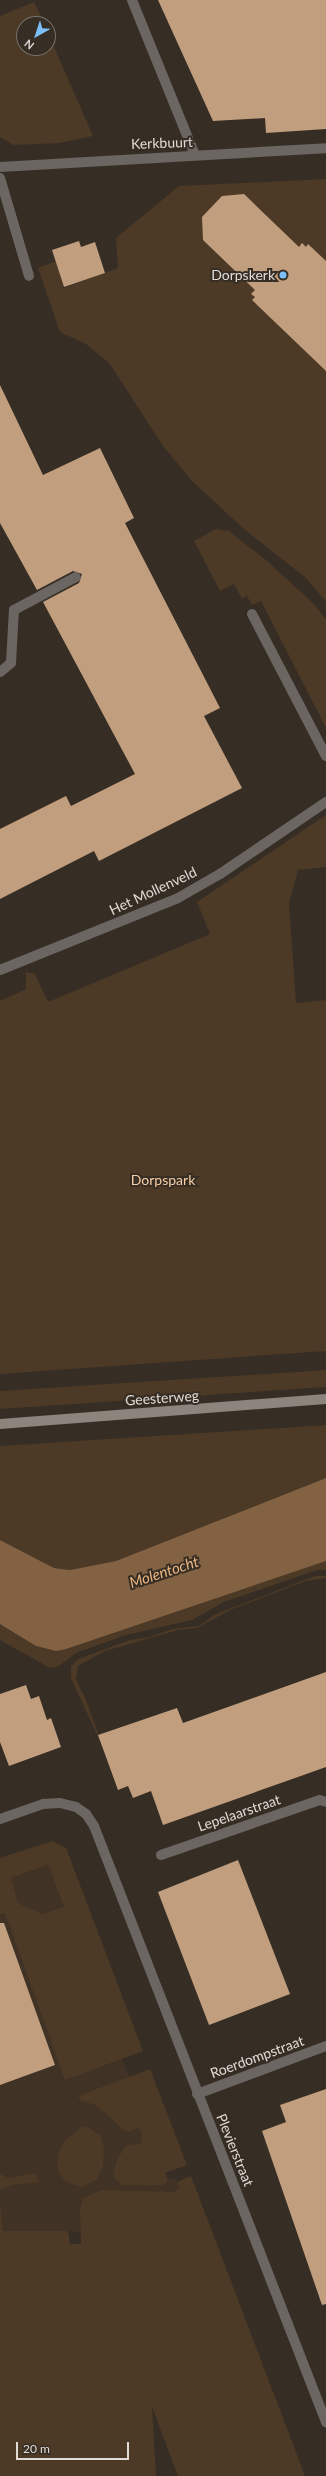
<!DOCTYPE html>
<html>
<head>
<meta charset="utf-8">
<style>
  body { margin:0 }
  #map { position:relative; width:326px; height:2476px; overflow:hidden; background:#362d25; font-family:Lato,sans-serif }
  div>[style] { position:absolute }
  .built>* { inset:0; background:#403225 }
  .green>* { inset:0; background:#4c3926 }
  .water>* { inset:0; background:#826243 }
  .building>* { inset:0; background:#c19f7e }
  .street>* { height:10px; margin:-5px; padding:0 5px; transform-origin:5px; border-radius:5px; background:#6b6662 }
  .secondary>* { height:10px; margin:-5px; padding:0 5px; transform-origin:5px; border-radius:5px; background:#8c857e }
  .dots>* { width:11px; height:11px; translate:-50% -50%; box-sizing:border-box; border:2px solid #362d25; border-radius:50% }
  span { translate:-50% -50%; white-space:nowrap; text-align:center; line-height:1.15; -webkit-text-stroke:4px #362d25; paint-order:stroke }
  .street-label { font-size:14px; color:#e1dbd5 }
  .poi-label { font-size:14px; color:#e1dbd5 }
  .right { translate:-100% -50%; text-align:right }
  .park-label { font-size:14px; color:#f8cda3 }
  .water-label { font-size:15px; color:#eab581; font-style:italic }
  .north { position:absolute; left:16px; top:16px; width:40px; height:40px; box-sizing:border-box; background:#362d25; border:1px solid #7a736b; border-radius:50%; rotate:219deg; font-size:11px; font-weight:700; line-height:16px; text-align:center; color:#e1dbd5 }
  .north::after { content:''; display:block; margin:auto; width:14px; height:18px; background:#7bbef8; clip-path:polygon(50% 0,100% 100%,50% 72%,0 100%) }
  .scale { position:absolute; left:16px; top:2442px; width:113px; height:18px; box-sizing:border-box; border:2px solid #e1dbd5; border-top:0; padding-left:5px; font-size:12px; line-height:14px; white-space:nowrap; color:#e1dbd5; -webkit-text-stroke:3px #362d25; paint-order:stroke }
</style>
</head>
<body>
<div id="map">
  <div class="built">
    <div style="clip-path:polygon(48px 1865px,168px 2179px,175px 2177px,183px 2200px,96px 2232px,0 2231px,0 1882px)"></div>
  </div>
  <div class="green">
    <div style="clip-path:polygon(34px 2px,44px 24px,24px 24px,24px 48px,48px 48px,48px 33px,93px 136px,60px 143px,14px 145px,0 137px,0 16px)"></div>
    <div style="clip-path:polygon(326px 179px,326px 602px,306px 578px,245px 530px,192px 481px,163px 446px,110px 364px,86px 344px,60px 332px,38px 268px,56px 261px,64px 288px,118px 268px,116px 238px,179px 186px)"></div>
    <div style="clip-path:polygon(216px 529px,229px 531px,266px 560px,315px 605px,326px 620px,326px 728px,261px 601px,252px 605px,247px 596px,242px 599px,234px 584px,220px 591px,194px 541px)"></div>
    <div style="clip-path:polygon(326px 815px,326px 867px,298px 870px,289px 903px,296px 1003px,326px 1000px,326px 1351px,0 1374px,0 1001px,26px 989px,26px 972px,35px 974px,48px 1002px,210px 934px,197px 902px)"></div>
    <div style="clip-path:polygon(326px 1370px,326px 1387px,0 1409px,0 1391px)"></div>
    <div style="clip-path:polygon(326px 1425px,326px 1478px,116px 1561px,70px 1570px,54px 1568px,0 1540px,0 1446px)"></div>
    <div style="clip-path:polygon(326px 1561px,326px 1570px,317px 1570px,224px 1602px,192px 1620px,126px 1635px,76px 1653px,59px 1666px,50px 1668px,0 1640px,0 1624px,46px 1649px)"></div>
    <div style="clip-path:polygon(315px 1576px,326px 1576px,326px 1578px,306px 1581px,230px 1610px,197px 1628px,178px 1630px,105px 1651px,78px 1666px,76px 1679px,86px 1700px,104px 1750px,71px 1678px,71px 1666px,78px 1659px,130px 1640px,150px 1637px,172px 1629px,199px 1626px,216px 1614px)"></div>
    <div style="clip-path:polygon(evenodd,52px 1841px,66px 1848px,143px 2051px,65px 2080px,5px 1913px,0 1914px,0 1858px,52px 1841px,48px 1865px,64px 1907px,42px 1914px,18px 1903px,11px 1878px,48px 1865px)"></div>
    <div style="clip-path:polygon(150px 2069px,187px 2165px,165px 2173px,168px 2180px,163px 2185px,121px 2185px,113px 2176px,116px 2162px,125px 2146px,142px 2143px,141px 2130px,137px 2128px,129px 2132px,123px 2130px,109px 2116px,93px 2104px,81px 2101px,78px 2096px)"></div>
    <div style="clip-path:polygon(82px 2127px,88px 2127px,101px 2136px,104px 2148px,103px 2166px,97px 2179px,82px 2187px,68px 2183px,61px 2176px,57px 2167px,59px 2152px,65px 2140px)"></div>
    <div style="clip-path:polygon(35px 2173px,40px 2182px,12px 2185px,0 2190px,0 2174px,8px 2178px)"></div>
    <div style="clip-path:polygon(191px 2176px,305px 2476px,178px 2476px,152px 2407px,156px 2476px,0 2476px,0 2203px,3px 2231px,68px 2231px,70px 2244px,81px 2244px,80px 2209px,83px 2198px,102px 2190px,173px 2192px,179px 2188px,177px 2182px)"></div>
  </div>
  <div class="water">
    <div style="clip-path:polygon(326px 1478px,326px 1561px,66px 1649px,56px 1651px,36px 1646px,0 1624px,0 1540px,54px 1568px,70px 1570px,116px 1561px)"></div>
  </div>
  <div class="building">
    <div style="clip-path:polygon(158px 0,326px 0,326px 129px,266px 133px,265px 118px,213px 121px)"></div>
    <div style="clip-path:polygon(244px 194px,299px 247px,302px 243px,306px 247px,308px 244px,326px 261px,326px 371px,252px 300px,255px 297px,251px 294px,255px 290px,203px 240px,202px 217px,222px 196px)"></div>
    <div style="clip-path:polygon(79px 241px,81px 247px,95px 242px,105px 273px,64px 287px,52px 250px)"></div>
    <div style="clip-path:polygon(0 385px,43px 475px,100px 448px,134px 518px,125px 523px,220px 708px,204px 716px,242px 788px,99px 861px,94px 851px,0 899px,0 829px,66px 796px,71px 806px,135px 774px,43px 602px,79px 583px,82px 574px,73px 571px,37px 590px,0 523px)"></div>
    <div style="clip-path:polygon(326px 1672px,326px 1767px,163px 1825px,151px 1791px,133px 1798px,128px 1786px,118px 1790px,98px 1735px,177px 1708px,183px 1723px)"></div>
    <div style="clip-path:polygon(26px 1685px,31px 1699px,39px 1696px,47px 1720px,51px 1718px,61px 1747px,9px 1766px,0 1742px,0 1694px)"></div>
    <div style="clip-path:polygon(238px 1860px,290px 1994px,209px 2025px,158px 1892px)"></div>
    <div style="clip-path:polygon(0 1923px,4px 1923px,55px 2065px,0 2085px)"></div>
    <div style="clip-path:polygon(326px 2089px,326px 2304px,322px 2305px,262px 2131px,286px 2122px,280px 2105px)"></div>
  </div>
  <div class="street">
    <div style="left:132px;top:0;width:167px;rotate:67.9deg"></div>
    <div style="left:0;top:167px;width:327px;rotate:-3.3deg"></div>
    <div style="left:0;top:178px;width:102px;rotate:73.5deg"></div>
    <div style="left:252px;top:614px;width:160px;rotate:62.5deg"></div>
    <div style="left:0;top:672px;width:14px;rotate:-39deg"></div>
    <div style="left:11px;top:663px;width:53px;rotate:-86.8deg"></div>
    <div style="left:14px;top:610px;width:70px;rotate:-28deg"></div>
    <div style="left:0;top:970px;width:192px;rotate:-22deg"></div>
    <div style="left:178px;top:898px;width:48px;rotate:-29.7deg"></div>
    <div style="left:220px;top:874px;width:128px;rotate:-34.2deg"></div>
    <div style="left:0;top:1819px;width:46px;rotate:-19.2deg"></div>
    <div style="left:43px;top:1804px;width:17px;rotate:-3deg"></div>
    <div style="left:60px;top:1803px;width:16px;rotate:14deg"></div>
    <div style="left:76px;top:1807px;width:12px;rotate:35deg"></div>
    <div style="left:86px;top:1814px;width:14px;rotate:56deg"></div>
    <div style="left:94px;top:1826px;width:640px;rotate:68.73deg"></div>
    <div style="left:161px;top:1855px;width:168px;rotate:-19.1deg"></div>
    <div style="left:320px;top:1800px;width:6px;rotate:18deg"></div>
    <div style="left:197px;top:2094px;width:138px;rotate:-20.4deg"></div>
  </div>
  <div class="secondary">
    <div style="left:0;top:1424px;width:327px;rotate:-4.4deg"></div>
  </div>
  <div class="dots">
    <div style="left:283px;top:275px;background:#7bbef8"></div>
  </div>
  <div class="street-label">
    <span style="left:162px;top:143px;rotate:-2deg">Kerkbuurt</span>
    <span style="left:153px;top:891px;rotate:-25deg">Het Mollenveld</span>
    <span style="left:162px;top:1398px;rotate:-4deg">Geesterweg</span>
    <span style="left:239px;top:1813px;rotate:-19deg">Lepelaarstraat</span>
    <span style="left:257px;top:2057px;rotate:-20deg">Roerdompstraat</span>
    <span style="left:235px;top:2150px;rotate:68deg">Plevierstraat</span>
  </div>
  <div class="poi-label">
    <span class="right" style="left:275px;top:275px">Dorpskerk</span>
  </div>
  <div class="park-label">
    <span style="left:163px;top:1180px">Dorpspark</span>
  </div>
  <div class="water-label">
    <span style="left:164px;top:1572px;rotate:-18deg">Molentocht</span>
  </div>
  <div class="north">N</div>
  <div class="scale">20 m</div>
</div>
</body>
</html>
